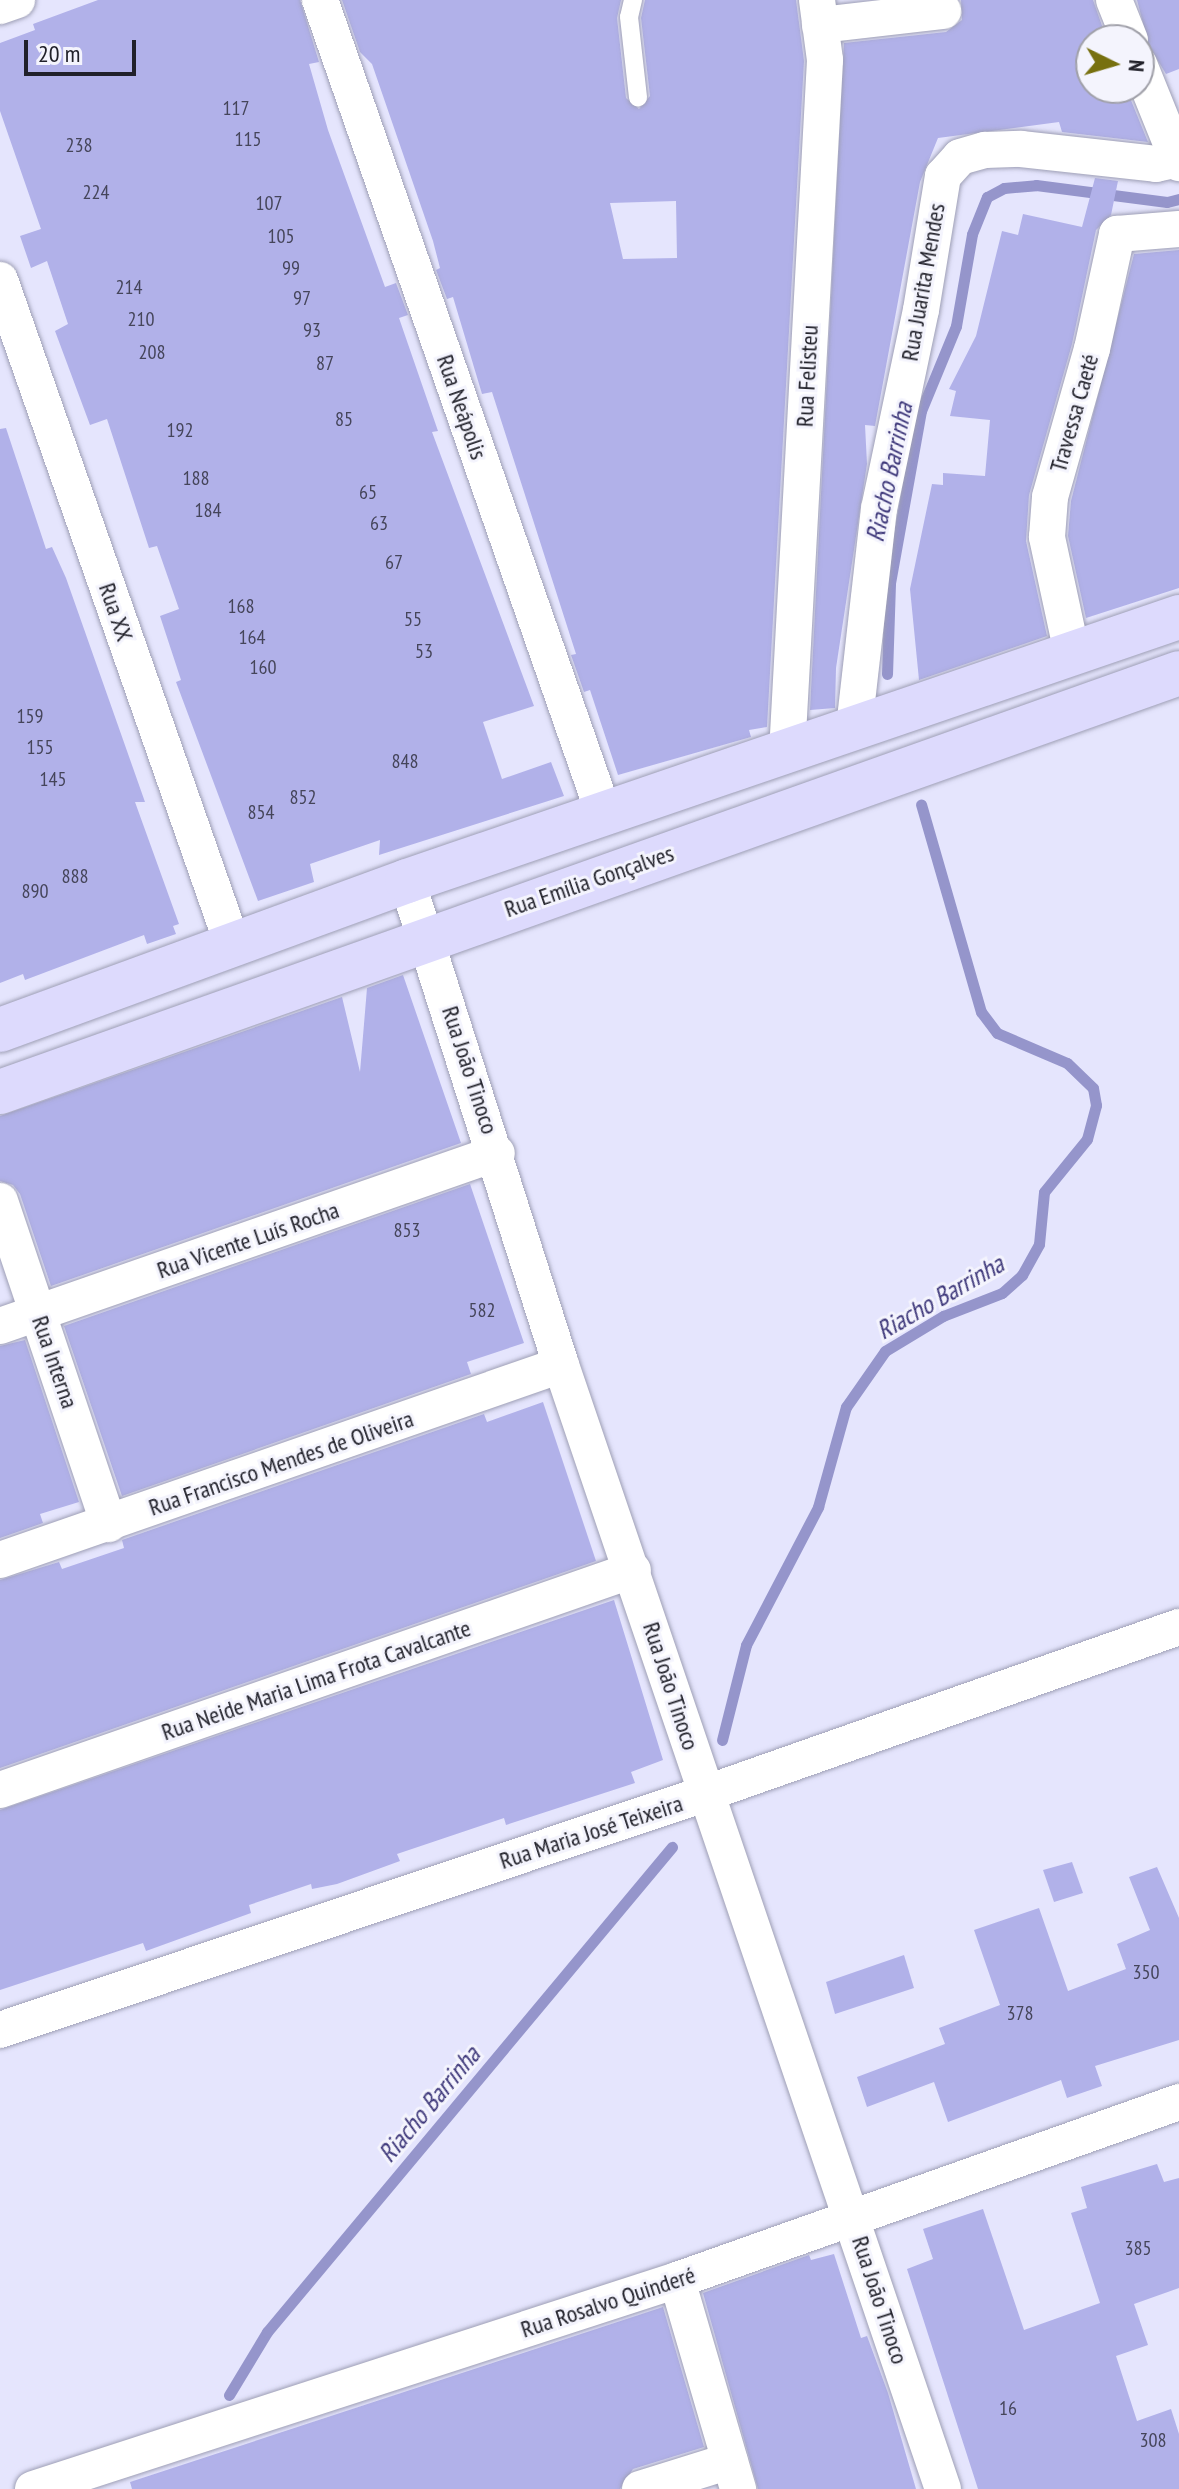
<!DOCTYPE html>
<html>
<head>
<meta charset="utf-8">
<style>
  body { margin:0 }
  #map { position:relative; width:1179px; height:2489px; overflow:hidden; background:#e5e5fd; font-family:"PT Sans Narrow",sans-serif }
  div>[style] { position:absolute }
  .stream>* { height:11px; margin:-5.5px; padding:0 5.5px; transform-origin:5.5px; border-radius:5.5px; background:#9595cb }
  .building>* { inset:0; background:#b1b1e9 }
  .roads { filter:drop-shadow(0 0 2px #9e9fb5) drop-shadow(0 0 2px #9e9fb5) }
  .lane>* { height:18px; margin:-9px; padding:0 9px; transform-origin:9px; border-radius:9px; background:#fff }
  .street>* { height:36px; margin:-18px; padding:0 18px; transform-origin:18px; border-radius:18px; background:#fff }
  .secondary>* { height:44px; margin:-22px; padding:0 22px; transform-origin:22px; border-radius:22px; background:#dddafd }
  span { translate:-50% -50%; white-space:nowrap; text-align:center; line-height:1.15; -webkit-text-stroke:6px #f4f4fd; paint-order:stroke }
  .number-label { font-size:20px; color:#45455a }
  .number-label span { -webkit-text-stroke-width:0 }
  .street-label { font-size:24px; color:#21212a }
  .water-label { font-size:26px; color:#3f397b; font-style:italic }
  .north { position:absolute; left:1075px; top:24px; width:80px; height:80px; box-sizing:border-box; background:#f4f4fd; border:2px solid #a0a0a9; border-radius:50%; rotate:95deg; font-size:22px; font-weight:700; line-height:32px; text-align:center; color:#21212a }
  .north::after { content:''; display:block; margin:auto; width:28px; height:36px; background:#77700f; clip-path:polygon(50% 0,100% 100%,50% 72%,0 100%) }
  .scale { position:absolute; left:24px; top:40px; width:112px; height:36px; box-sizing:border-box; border:4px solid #21212a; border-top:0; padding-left:10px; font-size:24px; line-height:28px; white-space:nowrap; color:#21212a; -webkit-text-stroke:6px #f4f4fd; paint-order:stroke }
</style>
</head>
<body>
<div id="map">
  <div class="stream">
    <div style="left:887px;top:674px;width:91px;rotate:-88.1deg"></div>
    <div style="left:890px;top:583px;width:175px;rotate:-79.8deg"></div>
    <div style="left:921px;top:411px;width:92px;rotate:-67.6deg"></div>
    <div style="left:956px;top:326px;width:93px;rotate:-80.1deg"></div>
    <div style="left:972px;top:234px;width:40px;rotate:-68deg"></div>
    <div style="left:987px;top:197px;width:19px;rotate:-28deg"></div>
    <div style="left:1004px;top:188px;width:32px;rotate:-5deg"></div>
    <div style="left:1036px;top:185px;width:132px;rotate:7.4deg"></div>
    <div style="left:1167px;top:202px;width:12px;rotate:-14deg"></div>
    <div style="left:722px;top:1740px;width:98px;rotate:-75.8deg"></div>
    <div style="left:746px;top:1645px;width:156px;rotate:-62.4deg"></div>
    <div style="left:818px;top:1507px;width:104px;rotate:-74.4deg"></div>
    <div style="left:846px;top:1407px;width:68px;rotate:-55.1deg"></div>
    <div style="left:885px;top:1351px;width:68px;rotate:-31.1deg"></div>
    <div style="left:943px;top:1316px;width:63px;rotate:-21.3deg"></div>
    <div style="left:1002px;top:1293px;width:27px;rotate:-42deg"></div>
    <div style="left:1022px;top:1275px;width:35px;rotate:-61deg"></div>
    <div style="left:1039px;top:1244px;width:52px;rotate:-84.5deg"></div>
    <div style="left:1044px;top:1192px;width:68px;rotate:-50.9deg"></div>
    <div style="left:1087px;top:1139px;width:35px;rotate:-75deg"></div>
    <div style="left:1096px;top:1105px;width:17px;rotate:-100deg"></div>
    <div style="left:1093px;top:1088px;width:36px;rotate:-136deg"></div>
    <div style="left:1067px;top:1063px;width:76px;rotate:-156.8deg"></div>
    <div style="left:997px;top:1033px;width:26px;rotate:-127deg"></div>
    <div style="left:981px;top:1012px;width:216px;rotate:-106.1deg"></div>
    <div style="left:229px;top:2395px;width:74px;rotate:-58.9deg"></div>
    <div style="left:267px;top:2332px;width:632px;rotate:-50.14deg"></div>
  </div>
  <div class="building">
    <div style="clip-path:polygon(98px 0,300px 0,319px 62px,309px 64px,328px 130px,385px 287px,396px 283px,408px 315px,399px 318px,438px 431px,432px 432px,534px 706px,483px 722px,502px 779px,551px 762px,564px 796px,379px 855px,380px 840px,310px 864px,314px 882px,258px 901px,176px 682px,181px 680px,160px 616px,179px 609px,157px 546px,149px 548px,107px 419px,90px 425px,55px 331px,68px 324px,47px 261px,31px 268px,20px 236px,41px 229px,0 111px,0 43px,35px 30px,33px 24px)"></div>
    <div style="clip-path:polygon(evenodd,342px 0,621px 0,617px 18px,626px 98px,639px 109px,650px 96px,641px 18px,645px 0,796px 0,804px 61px,767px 727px,749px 730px,751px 737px,618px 775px,590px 690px,584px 692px,571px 655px,576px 654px,492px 392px,482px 394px,453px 297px,447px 299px,436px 270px,440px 268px,433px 241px,372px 64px,360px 52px,342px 0,676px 201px,677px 258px,623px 259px,610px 203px,676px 201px)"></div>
    <div style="clip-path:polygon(961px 0,1093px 0,1107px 40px,1091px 40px,1091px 88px,1126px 88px,1148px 142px,1062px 132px,1059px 122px,938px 138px,920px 182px,875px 426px,865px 425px,867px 464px,836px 668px,835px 708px,810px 710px,844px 43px,946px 32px,962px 20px)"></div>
    <div style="clip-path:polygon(1137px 0,1179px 0,1179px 69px,1166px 74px,1149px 46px)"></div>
    <div style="clip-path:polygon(1095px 178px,1118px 181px,1111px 215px,1096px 230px,1072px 344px,1029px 495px,1026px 541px,1047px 636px,919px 680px,910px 589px,932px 484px,943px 485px,943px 473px,985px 476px,990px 420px,950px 416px,956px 391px,949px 389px,976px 336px,1002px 231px,1018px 235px,1023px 214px,1082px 227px)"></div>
    <div style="clip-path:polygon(1179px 250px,1179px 588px,1086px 618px,1068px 536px,1071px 501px,1134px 254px)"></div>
    <div style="clip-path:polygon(6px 428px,46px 549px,52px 547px,66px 578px,145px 802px,135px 802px,179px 924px,173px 926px,176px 934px,147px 944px,144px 935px,25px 980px,23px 974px,0 983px,0 429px)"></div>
    <div style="clip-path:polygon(403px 975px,461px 1143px,51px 1286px,20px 1194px,13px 1185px,0 1181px,0 1116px,342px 997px,360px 1072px,367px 988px)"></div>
    <div style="clip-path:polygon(470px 1184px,524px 1343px,467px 1362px,471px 1374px,122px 1496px,64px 1326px)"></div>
    <div style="clip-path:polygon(25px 1340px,79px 1502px,40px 1514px,43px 1523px,0 1538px,0 1346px)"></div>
    <div style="clip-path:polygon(543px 1402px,596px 1561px,0 1768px,0 1580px,59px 1562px,62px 1569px,124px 1548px,122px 1540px,484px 1414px,487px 1422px)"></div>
    <div style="clip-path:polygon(614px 1600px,663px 1760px,631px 1772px,635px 1783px,506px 1825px,504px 1818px,397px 1854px,400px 1861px,337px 1884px,312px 1889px,311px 1884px,249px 1905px,251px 1913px,146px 1951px,143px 1943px,0 1990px,0 1810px)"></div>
    <div style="clip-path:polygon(1072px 1862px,1083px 1893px,1054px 1902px,1043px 1870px)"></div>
    <div style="clip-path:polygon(1157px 1867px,1179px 1918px,1179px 2040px,1095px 2066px,1102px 2086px,1067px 2098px,1061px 2080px,948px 2122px,934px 2082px,867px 2107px,857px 2077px,945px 2044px,939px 2028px,1000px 2005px,974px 1930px,1039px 1908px,1068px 1991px,1126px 1969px,1117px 1944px,1150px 1930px,1129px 1877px)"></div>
    <div style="clip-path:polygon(904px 1955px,914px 1988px,835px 2014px,826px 1982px)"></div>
    <div style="clip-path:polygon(1157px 2164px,1164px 2182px,1179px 2178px,1179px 2288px,1134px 2304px,1148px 2345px,1116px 2356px,1137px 2421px,1171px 2409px,1179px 2434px,1179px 2489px,978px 2489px,907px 2269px,933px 2259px,923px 2229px,983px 2209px,1024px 2330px,1100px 2303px,1071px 2213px,1087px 2208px,1081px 2187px)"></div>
    <div style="clip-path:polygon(834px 2254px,861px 2338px,867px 2336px,888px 2393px,916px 2489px,758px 2489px,703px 2293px,809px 2255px,811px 2260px)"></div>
    <div style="clip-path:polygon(663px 2307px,704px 2447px,633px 2469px,620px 2489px,132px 2489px,130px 2482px)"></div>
  </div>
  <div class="roads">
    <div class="lane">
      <div style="left:633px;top:0;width:17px;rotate:103deg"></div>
      <div style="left:629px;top:17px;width:81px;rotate:83.6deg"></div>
    </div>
    <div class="street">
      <div style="left:320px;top:0;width:862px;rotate:70.77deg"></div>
      <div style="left:1114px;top:0;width:43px;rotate:68.2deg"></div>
      <div style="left:0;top:6px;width:18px;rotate:-19deg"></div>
      <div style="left:820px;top:25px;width:124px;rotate:-6.5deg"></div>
      <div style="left:1139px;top:64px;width:107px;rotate:68deg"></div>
      <div style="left:0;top:280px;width:702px;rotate:70.71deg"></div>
      <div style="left:1072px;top:653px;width:119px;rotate:-102.2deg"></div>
      <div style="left:1047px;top:537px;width:40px;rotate:-85.7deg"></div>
      <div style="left:1050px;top:497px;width:154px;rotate:-74.2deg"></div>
      <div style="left:1092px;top:349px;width:118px;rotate:-77.7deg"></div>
      <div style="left:1117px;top:234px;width:62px;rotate:-4.6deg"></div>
      <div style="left:854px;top:728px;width:220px;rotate:-83.5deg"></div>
      <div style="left:879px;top:509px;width:203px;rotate:-78.1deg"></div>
      <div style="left:921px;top:310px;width:136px;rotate:-80.7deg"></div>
      <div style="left:943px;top:176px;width:25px;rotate:-48deg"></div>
      <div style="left:960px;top:157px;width:26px;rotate:-16deg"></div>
      <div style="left:985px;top:150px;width:36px;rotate:-2deg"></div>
      <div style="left:1021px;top:149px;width:136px;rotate:6.3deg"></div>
      <div style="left:1156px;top:164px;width:24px;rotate:-12deg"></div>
      <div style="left:787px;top:753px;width:694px;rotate:-86.86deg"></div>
      <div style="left:825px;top:60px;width:61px;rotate:-97.6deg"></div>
      <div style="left:407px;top:881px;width:508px;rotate:72.35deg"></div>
      <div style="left:561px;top:1365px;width:1187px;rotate:71.23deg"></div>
      <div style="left:0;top:1201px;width:341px;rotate:71.4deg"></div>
      <div style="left:0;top:1326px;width:526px;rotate:-19.19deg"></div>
      <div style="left:0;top:1560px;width:594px;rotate:-19.17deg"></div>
      <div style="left:0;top:1790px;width:670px;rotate:-19.16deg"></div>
      <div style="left:0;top:2030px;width:746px;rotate:-18.53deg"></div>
      <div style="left:707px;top:1793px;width:500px;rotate:-19.38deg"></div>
      <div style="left:677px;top:2280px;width:218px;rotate:73.7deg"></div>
      <div style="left:33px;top:2489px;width:677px;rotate:-17.98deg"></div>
      <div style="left:677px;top:2280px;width:533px;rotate:-19.52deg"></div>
      <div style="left:640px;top:2489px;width:94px;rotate:-17.3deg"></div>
    </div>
    <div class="secondary">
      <div style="left:0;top:1030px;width:433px;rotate:-20.1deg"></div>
      <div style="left:407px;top:881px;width:816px;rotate:-18.88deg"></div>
      <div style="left:0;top:1092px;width:1251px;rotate:-19.56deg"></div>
    </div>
  </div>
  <div class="number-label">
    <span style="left:236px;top:108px">117</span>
    <span style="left:248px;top:139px">115</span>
    <span style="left:79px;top:145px">238</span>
    <span style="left:96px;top:192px">224</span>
    <span style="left:269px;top:203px">107</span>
    <span style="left:281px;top:236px">105</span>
    <span style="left:291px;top:268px">99</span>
    <span style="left:129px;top:287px">214</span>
    <span style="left:302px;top:298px">97</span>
    <span style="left:141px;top:319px">210</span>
    <span style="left:312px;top:330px">93</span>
    <span style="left:152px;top:352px">208</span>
    <span style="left:325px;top:363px">87</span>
    <span style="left:344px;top:419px">85</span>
    <span style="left:180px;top:430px">192</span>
    <span style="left:196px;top:478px">188</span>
    <span style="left:368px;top:492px">65</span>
    <span style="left:208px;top:510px">184</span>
    <span style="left:379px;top:523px">63</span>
    <span style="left:394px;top:562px">67</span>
    <span style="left:241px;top:606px">168</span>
    <span style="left:413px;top:619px">55</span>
    <span style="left:252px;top:637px">164</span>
    <span style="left:424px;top:651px">53</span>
    <span style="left:263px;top:667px">160</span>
    <span style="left:30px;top:716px">159</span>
    <span style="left:40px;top:747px">155</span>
    <span style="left:405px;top:761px">848</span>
    <span style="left:53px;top:779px">145</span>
    <span style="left:303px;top:797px">852</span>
    <span style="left:261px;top:812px">854</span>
    <span style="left:75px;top:876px">888</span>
    <span style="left:35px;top:891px">890</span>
    <span style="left:407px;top:1230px">853</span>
    <span style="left:482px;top:1310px">582</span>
    <span style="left:1146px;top:1972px">350</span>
    <span style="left:1020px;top:2013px">378</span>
    <span style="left:1138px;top:2248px">385</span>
    <span style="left:1008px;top:2408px">16</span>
    <span style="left:1153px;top:2440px">308</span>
  </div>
  <div class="street-label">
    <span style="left:923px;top:282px;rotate:-80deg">Rua Juarita Mendes</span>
    <span style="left:807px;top:376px;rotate:-87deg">Rua Felisteu</span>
    <span style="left:462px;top:407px;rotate:71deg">Rua Neápolis</span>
    <span style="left:1074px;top:413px;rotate:-74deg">Travessa Caeté</span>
    <span style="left:116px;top:612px;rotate:71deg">Rua XX</span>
    <span style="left:589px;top:881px;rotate:-19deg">Rua Emília Gonçalves</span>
    <span style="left:470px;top:1070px;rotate:72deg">Rua João Tinoco</span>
    <span style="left:248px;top:1240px;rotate:-19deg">Rua Vicente Luís Rocha</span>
    <span style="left:55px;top:1362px;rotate:71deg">Rua Interna</span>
    <span style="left:281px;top:1463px;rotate:-19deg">Rua Francisco Mendes de Oliveira</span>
    <span style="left:316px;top:1680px;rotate:-19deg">Rua Neide Maria Lima Frota Cavalcante</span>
    <span style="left:671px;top:1686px;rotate:72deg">Rua João Tinoco</span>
    <span style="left:591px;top:1832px;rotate:-18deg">Rua Maria José Teixeira</span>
    <span style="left:880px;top:2300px;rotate:72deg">Rua João Tinoco</span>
    <span style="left:608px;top:2302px;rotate:-18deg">Rua Rosalvo Quinderé</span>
  </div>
  <div class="water-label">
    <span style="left:889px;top:472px;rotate:-78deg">Riacho Barrinha</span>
    <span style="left:940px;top:1297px;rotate:-30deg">Riacho Barrinha</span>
    <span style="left:429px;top:2104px;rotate:-50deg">Riacho Barrinha</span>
  </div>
  <div class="north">N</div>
  <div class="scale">20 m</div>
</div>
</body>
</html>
